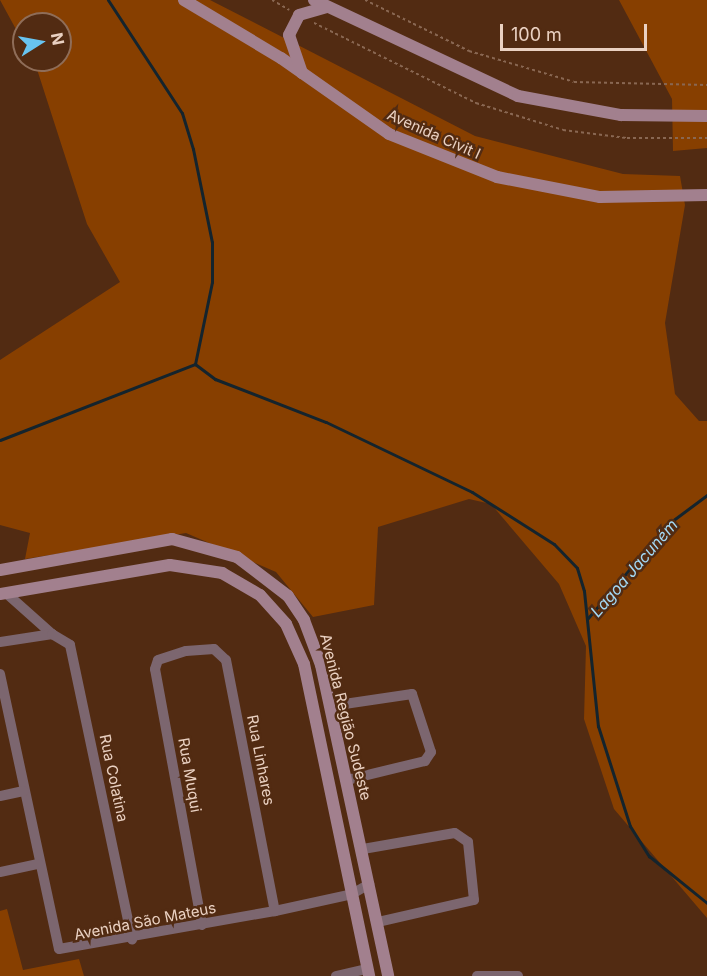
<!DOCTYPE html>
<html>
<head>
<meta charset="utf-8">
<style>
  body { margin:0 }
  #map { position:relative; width:707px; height:976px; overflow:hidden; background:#522b12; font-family:Inter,sans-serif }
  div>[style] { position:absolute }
  .green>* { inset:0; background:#873f00 }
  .stream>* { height:3px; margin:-1.5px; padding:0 1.5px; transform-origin:1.5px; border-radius:1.5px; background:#14242d }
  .path>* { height:1.5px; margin-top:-0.75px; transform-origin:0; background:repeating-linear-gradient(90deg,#896752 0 3px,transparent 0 6px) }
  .street>* { height:10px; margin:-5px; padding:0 5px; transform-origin:5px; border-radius:5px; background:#7c666f }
  .secondary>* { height:12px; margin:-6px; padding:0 6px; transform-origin:6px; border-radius:6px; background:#a2808e }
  span { translate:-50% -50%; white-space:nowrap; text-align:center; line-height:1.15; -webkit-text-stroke:5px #522b12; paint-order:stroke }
  .street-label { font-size:15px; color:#ead1c2 }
  .water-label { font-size:16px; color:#a3d8f4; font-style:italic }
  .north { position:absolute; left:12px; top:12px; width:60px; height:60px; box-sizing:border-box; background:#522b12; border:2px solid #8f6d58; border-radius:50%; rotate:79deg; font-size:16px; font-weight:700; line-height:24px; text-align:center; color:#ead1c2 }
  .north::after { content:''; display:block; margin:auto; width:21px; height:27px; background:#68c4f0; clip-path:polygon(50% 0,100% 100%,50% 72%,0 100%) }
  .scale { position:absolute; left:500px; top:24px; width:147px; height:27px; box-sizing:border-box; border:3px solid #ead1c2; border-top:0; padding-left:8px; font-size:18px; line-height:21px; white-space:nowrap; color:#ead1c2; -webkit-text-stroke:4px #522b12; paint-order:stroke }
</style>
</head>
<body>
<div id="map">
  <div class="green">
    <div style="clip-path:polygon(0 0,210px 0,475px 136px,623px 174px,680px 176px,685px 205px,665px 323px,675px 394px,699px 421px,707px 421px,707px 918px,614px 809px,584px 719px,586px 646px,559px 584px,491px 504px,469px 499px,378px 527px,374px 605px,313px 617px,276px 572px,186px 533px,25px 559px,30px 533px,0 525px,0 360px,120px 282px,87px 224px,34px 60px,60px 60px,60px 24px,24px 24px,24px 44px)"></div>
    <div style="clip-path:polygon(619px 0,707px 0,707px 148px,673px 151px,672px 99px)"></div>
    <div style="clip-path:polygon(7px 909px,23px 970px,79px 959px,84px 976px,0 976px,0 911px)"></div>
  </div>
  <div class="stream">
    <div style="left:108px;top:0;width:135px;rotate:56.8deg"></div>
    <div style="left:182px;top:113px;width:38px;rotate:73deg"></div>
    <div style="left:193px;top:149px;width:95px;rotate:78.5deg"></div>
    <div style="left:212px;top:242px;width:40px;rotate:90deg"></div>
    <div style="left:212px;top:282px;width:84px;rotate:101.7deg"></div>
    <div style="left:195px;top:364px;width:25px;rotate:37deg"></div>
    <div style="left:215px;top:379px;width:119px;rotate:21.2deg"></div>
    <div style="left:326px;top:422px;width:162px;rotate:25.6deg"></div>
    <div style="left:472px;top:492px;width:97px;rotate:32.4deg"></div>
    <div style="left:554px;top:544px;width:33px;rotate:46deg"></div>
    <div style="left:577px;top:568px;width:24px;rotate:73deg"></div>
    <div style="left:584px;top:591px;width:136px;rotate:84.1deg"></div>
    <div style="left:598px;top:726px;width:105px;rotate:72.3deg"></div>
    <div style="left:630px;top:826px;width:36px;rotate:58deg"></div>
    <div style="left:649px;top:856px;width:75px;rotate:39deg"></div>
    <div style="left:0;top:440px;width:209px;rotate:-21.3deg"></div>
    <div style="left:588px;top:618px;width:123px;rotate:-49.6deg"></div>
    <div style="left:668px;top:524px;width:49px;rotate:-36.6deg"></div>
  </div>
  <div class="path">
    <div style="left:272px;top:0;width:20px;rotate:30deg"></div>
    <div style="left:365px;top:0;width:116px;rotate:26.1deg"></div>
    <div style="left:469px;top:51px;width:109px;rotate:16.4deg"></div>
    <div style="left:574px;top:82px;width:133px;rotate:1.3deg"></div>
    <div style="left:314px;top:23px;width:181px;rotate:26.3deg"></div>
    <div style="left:476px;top:103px;width:91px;rotate:17.2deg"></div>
    <div style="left:563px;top:130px;width:64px;rotate:7.1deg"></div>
    <div style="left:627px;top:138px;width:80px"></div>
  </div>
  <div class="street">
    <div style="left:6px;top:593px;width:62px;rotate:41.7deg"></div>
    <div style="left:0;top:642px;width:53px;rotate:-8.7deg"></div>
    <div style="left:52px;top:634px;width:21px;rotate:31deg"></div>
    <div style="left:70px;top:645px;width:301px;rotate:78.1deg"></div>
    <div style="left:0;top:674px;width:281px;rotate:77.9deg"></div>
    <div style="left:59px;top:949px;width:219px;rotate:-10deg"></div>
    <div style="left:275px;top:911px;width:79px;rotate:-12.4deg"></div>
    <div style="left:352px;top:894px;width:20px;rotate:-30deg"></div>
    <div style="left:331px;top:706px;width:82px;rotate:-8.4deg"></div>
    <div style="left:412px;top:694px;width:61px;rotate:71.9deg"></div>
    <div style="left:431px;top:752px;width:11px;rotate:124deg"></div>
    <div style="left:425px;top:761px;width:80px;rotate:166.3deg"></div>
    <div style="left:0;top:796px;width:24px;rotate:-12deg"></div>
    <div style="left:363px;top:849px;width:93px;rotate:-9.9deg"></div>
    <div style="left:455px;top:833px;width:16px;rotate:35deg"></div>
    <div style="left:468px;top:842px;width:58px;rotate:84.1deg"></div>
    <div style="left:474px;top:900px;width:98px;rotate:167.1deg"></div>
    <div style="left:0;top:872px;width:39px;rotate:-12deg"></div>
    <div style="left:202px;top:925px;width:260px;rotate:-100.4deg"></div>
    <div style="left:155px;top:669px;width:9px;rotate:-72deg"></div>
    <div style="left:158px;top:660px;width:29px;rotate:-18deg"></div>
    <div style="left:186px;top:651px;width:28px;rotate:-4deg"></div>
    <div style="left:214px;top:649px;width:16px;rotate:43deg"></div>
    <div style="left:226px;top:660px;width:256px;rotate:79deg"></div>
    <div style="left:336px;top:976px;width:32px;rotate:-13deg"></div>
    <div style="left:477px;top:976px;width:41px"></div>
  </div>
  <div class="secondary">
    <div style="left:184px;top:0;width:113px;rotate:30.9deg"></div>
    <div style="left:281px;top:58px;width:132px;rotate:35.1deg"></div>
    <div style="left:389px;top:134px;width:116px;rotate:21.7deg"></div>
    <div style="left:497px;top:177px;width:105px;rotate:11deg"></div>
    <div style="left:600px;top:197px;width:107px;rotate:-1.1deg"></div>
    <div style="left:314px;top:0;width:225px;rotate:25.2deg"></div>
    <div style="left:518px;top:96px;width:105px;rotate:10.5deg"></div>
    <div style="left:621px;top:115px;width:86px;rotate:0.7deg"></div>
    <div style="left:302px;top:73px;width:40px;rotate:-108.9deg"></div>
    <div style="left:289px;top:35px;width:22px;rotate:-63deg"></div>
    <div style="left:299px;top:15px;width:29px;rotate:-16deg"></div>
    <div style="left:0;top:570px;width:175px;rotate:-10.2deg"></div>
    <div style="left:172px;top:539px;width:67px;rotate:15.5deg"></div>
    <div style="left:237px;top:557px;width:64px;rotate:37.4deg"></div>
    <div style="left:288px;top:596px;width:29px;rotate:56deg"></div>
    <div style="left:304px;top:620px;width:48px;rotate:69.3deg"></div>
    <div style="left:321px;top:665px;width:318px;rotate:77.8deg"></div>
    <div style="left:0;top:594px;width:172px;rotate:-9.7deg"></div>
    <div style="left:170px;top:565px;width:53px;rotate:8.7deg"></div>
    <div style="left:222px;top:573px;width:44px;rotate:30.1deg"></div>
    <div style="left:260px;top:595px;width:39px;rotate:48deg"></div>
    <div style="left:286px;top:624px;width:44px;rotate:65.8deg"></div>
    <div style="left:304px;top:664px;width:319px;rotate:78.2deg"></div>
  </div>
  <div class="street-label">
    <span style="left:434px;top:134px;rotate:24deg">Avenida Civit I</span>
    <span style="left:346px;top:717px;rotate:76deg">Avenida Região Sudeste</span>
    <span style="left:261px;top:760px;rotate:79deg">Rua Linhares</span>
    <span style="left:190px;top:775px;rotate:80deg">Rua Muqui</span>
    <span style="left:114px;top:778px;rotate:78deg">Rua Colatina</span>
    <span style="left:145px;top:921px;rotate:-11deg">Avenida São Mateus</span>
  </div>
  <div class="water-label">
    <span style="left:634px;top:568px;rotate:-49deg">Lagoa Jacuném</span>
  </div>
  <div class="north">N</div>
  <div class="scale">100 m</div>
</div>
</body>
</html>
